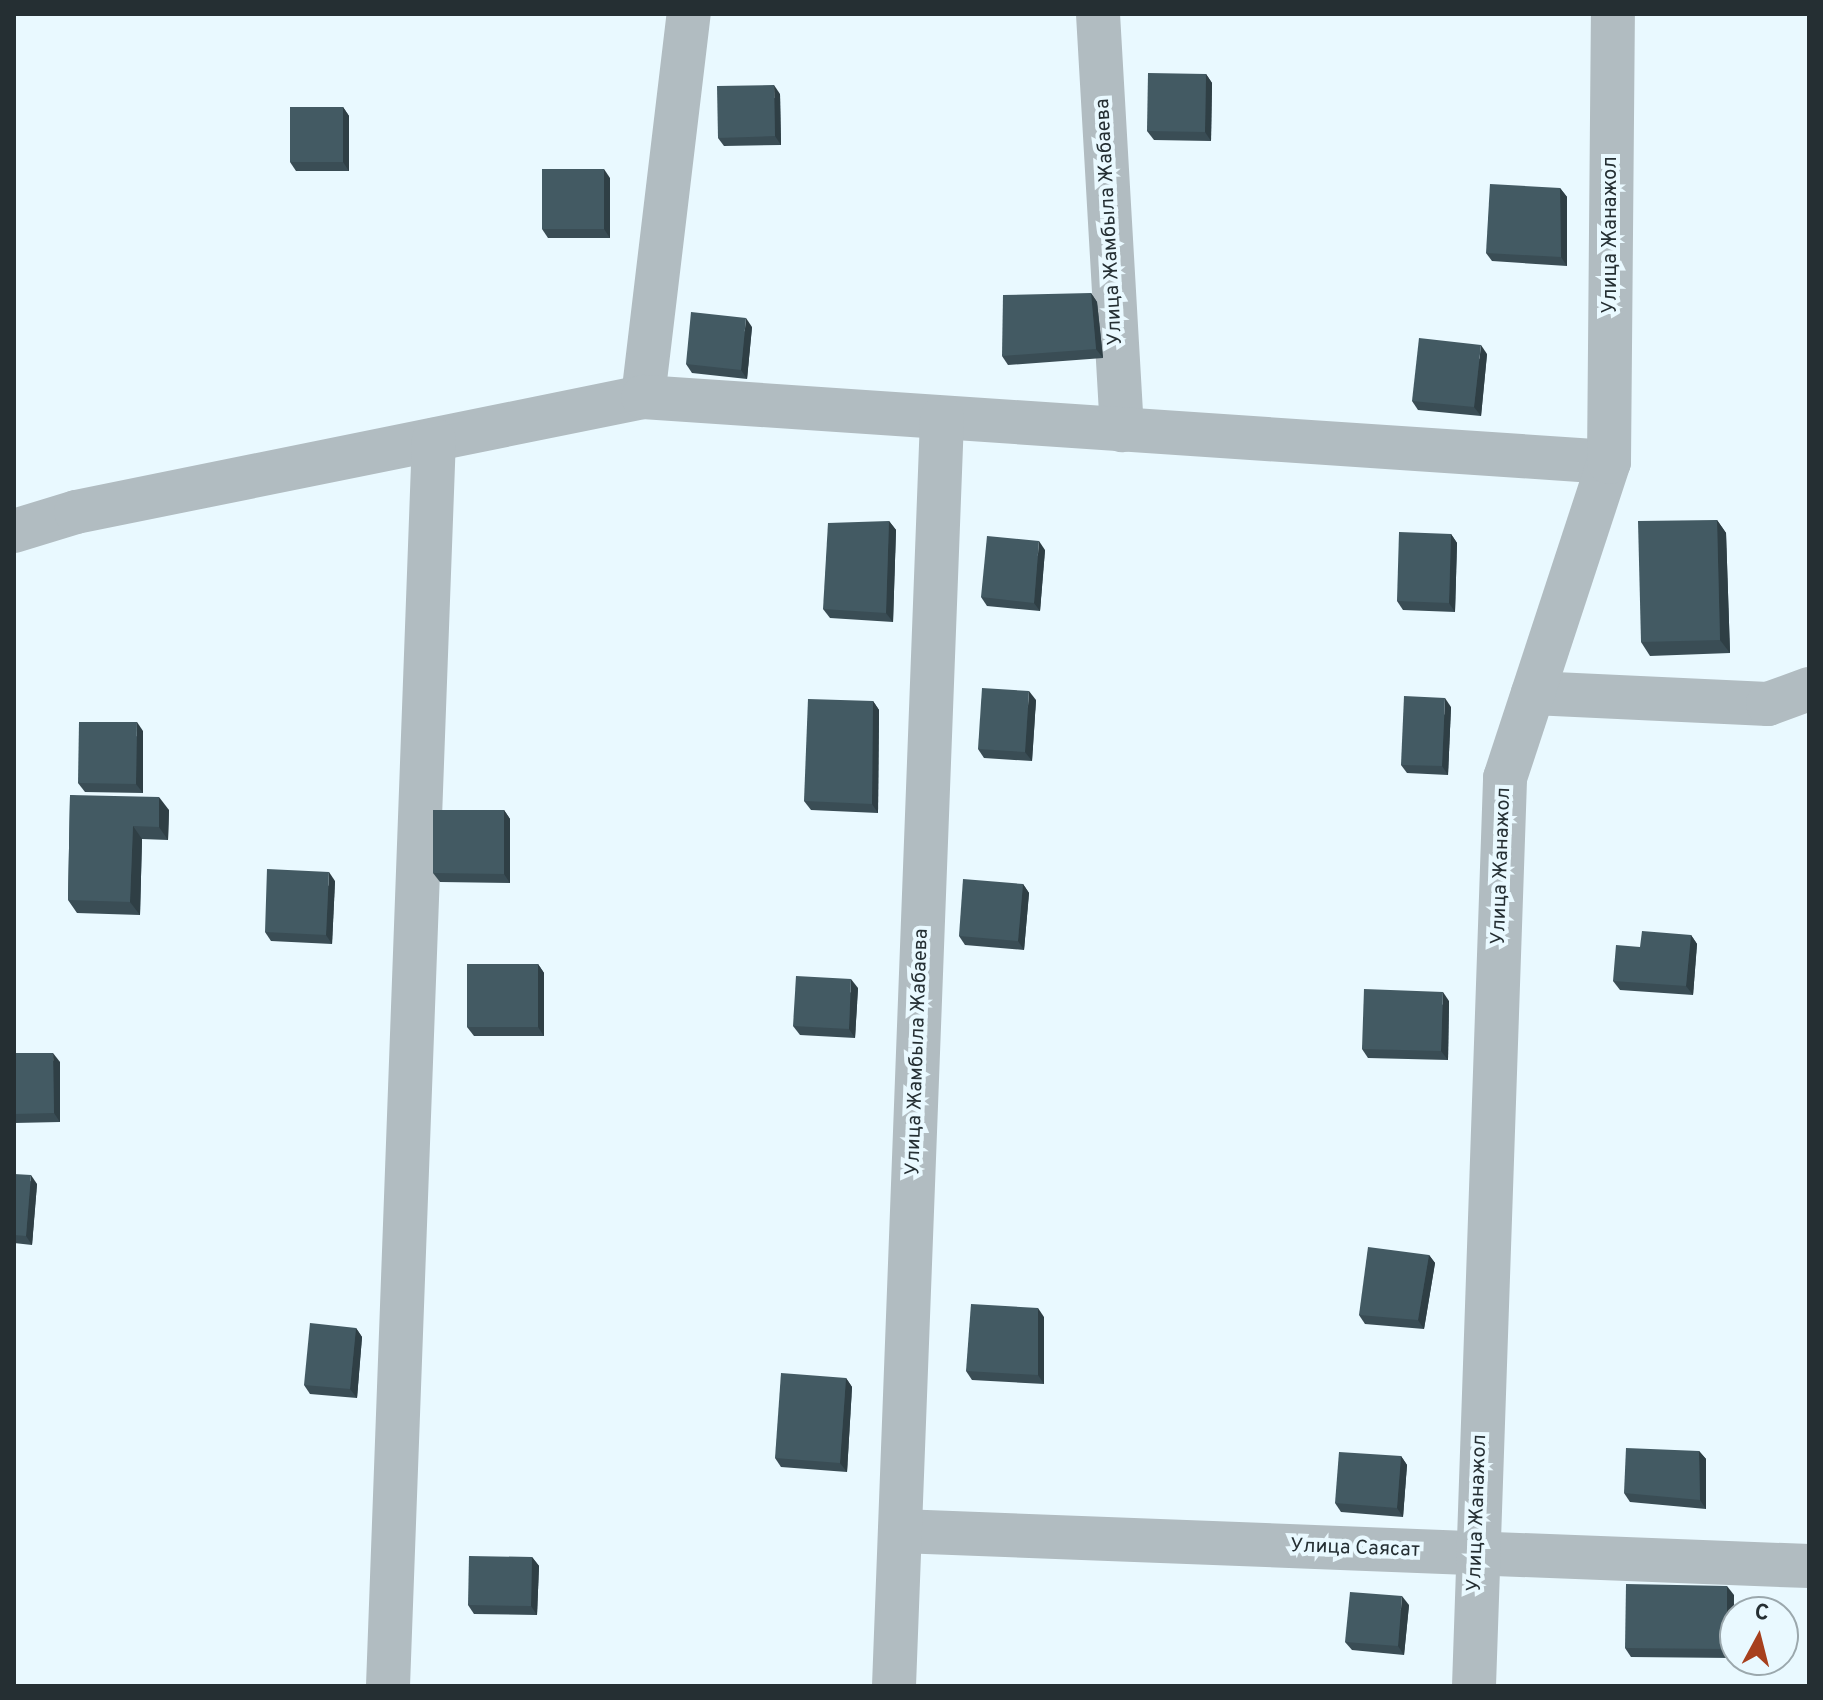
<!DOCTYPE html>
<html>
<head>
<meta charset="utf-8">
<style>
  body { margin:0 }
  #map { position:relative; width:1823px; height:1700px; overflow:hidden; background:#e9f9ff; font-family:Overpass,sans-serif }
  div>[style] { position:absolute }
  .minor>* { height:44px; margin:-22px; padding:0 22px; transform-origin:22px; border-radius:22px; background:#b1bcc1 }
  .wall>* { inset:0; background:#3a4d55 }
  .shaded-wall>* { inset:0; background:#2f3f45 }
  .building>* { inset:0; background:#435a63 }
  span { translate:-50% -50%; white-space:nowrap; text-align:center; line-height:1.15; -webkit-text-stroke:8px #e9f9ff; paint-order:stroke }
  .street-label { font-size:20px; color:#252f33 }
  .frame { position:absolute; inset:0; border:16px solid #252f33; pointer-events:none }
  .north { position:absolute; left:1719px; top:1596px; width:80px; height:80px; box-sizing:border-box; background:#e9f9ff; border:2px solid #9ba8ad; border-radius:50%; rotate:7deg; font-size:22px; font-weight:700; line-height:32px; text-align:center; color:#252f33 }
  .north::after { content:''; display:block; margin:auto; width:28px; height:36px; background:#a7401d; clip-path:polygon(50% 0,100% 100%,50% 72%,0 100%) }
</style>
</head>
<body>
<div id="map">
  <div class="minor">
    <div style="left:1098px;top:14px;width:417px;rotate:86.7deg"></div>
    <div style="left:643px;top:397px;width:386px;rotate:-83.2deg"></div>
    <div style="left:14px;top:531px;width:65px;rotate:-17deg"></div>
    <div style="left:76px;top:512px;width:579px;rotate:-11.47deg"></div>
    <div style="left:643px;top:397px;width:968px;rotate:3.85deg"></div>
    <div style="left:1533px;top:693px;width:235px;rotate:2.7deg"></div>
    <div style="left:1768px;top:704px;width:44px;rotate:-20.1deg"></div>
    <div style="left:900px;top:1531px;width:910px;rotate:2.21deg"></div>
    <div style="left:388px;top:1686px;width:1247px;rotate:-87.89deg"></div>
    <div style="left:894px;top:1686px;width:1269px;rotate:-87.83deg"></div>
    <div style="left:1474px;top:1686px;width:909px;rotate:-88.04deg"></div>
    <div style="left:1505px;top:778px;width:333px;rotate:-71.8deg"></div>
    <div style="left:1609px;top:462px;width:448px;rotate:-89.5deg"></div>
  </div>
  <div class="wall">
    <div style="clip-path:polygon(1206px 74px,1212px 83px,1211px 141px,1154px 140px,1147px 131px)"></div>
    <div style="clip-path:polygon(780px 94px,781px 145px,724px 146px,718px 138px)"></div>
    <div style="clip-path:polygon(343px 107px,349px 116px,349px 171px,296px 171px,290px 162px)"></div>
    <div style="clip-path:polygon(610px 178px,610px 238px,548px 238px,542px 229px)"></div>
    <div style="clip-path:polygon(1560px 188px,1567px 197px,1567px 266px,1492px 261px,1486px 253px)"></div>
    <div style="clip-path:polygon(1091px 293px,1097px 302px,1103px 358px,1008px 365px,1002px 356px)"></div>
    <div style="clip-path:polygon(752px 327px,747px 379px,692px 373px,686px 364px)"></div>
    <div style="clip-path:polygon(1487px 354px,1481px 416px,1418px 410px,1412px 401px)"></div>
    <div style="clip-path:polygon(1717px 520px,1726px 533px,1730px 653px,1650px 656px,1641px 642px)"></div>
    <div style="clip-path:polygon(889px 521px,896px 530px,893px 622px,830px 618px,823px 609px)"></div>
    <div style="clip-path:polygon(1451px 534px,1457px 543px,1455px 612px,1403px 610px,1397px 601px)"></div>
    <div style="clip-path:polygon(1045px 550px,1040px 611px,987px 606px,981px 597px)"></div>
    <div style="clip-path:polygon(1036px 700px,1032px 761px,984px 758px,978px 749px)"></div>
    <div style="clip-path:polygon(873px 701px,879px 710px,878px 813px,811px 810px,804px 801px)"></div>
    <div style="clip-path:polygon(1451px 707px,1448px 775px,1407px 773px,1401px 765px)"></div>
    <div style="clip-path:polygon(143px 731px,143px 793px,85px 792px,78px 783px)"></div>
    <div style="clip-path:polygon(70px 795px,169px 810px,168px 840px,142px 839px,140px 915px,77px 913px,68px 900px)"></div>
    <div style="clip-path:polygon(504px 810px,510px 819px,510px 883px,440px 882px,433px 873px)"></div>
    <div style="clip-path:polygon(335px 881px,332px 944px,271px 941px,265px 932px)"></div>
    <div style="clip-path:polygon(1023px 884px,1029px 893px,1024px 950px,965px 945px,959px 936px)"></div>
    <div style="clip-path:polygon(1691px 935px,1697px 944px,1693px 995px,1620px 990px,1613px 981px,1640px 947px)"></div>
    <div style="clip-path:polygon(538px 964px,544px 973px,544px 1036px,474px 1036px,467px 1027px)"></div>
    <div style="clip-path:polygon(858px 988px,855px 1038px,800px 1035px,793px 1026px)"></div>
    <div style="clip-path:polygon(1449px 1001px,1448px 1060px,1368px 1058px,1362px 1049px)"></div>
    <div style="clip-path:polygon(14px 1053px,60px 1062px,60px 1122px,14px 1123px)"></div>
    <div style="clip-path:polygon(14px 1174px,37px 1184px,32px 1245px,14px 1243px)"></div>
    <div style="clip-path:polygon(1429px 1255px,1435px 1263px,1424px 1329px,1365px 1324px,1359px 1315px)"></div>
    <div style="clip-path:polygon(1044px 1317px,1044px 1384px,972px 1380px,966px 1371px)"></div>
    <div style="clip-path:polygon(356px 1328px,362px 1337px,357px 1398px,310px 1394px,304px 1385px)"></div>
    <div style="clip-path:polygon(846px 1378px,852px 1387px,847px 1472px,781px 1467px,775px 1458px)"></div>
    <div style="clip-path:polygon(1699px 1451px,1706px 1459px,1706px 1509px,1630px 1502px,1624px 1493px)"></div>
    <div style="clip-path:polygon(1401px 1456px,1407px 1465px,1403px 1517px,1341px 1512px,1335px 1503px)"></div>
    <div style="clip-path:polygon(532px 1557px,539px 1566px,537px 1615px,474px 1614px,468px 1605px)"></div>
    <div style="clip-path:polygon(1734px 1595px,1733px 1658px,1631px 1657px,1625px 1648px)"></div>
    <div style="clip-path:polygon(1409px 1605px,1404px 1655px,1352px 1650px,1345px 1642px)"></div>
  </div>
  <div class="shaded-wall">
    <div style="clip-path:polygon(1206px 74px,1212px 83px,1211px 141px,1205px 132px)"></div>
    <div style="clip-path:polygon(774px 85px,780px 94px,781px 145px,775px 136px)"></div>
    <div style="clip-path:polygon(343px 107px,349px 116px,349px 171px,343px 162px)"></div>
    <div style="clip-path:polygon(604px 169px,610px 178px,610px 238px,604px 229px)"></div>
    <div style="clip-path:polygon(1560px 188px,1567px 197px,1567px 266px,1561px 257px)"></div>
    <div style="clip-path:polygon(1091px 293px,1097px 302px,1103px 358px,1096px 349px)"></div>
    <div style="clip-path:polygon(746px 318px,752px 327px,747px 379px,741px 370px)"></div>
    <div style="clip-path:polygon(1481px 345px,1487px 354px,1481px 416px,1474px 407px)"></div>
    <div style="clip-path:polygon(1717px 520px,1726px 533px,1730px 653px,1720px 640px)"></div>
    <div style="clip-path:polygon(889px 521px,896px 530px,893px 622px,886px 613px)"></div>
    <div style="clip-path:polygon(1451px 534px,1457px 543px,1455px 612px,1449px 603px)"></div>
    <div style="clip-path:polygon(1039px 541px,1045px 550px,1040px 611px,1034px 603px)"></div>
    <div style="clip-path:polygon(1029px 691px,1036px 700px,1032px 761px,1025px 752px)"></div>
    <div style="clip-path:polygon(1445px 698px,1451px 707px,1448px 775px,1442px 766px)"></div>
    <div style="clip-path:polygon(873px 701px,879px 710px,878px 813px,872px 804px)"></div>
    <div style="clip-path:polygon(137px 722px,143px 731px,143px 793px,136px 784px)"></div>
    <div style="clip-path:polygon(159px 797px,169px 810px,168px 840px,159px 827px)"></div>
    <div style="clip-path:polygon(504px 810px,510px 819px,510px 883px,504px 874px)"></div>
    <div style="clip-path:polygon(133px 826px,142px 839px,140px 915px,130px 902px)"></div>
    <div style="clip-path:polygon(329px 872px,335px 881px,332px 944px,326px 935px)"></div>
    <div style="clip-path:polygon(1023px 884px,1029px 893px,1024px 950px,1018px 941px)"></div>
    <div style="clip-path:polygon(1691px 935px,1697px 944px,1693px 995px,1686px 986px)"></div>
    <div style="clip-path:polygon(538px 964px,544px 973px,544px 1036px,538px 1027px)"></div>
    <div style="clip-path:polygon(851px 979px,858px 988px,855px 1038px,849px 1029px)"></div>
    <div style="clip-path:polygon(1443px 992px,1449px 1001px,1448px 1060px,1441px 1051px)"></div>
    <div style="clip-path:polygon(53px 1053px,60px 1062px,60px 1122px,54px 1113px)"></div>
    <div style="clip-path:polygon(31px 1175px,37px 1184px,32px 1245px,26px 1236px)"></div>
    <div style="clip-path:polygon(1429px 1255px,1435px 1263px,1424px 1329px,1418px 1320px)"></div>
    <div style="clip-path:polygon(1038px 1308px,1044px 1317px,1044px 1384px,1038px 1375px)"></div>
    <div style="clip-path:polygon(356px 1328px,362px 1337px,357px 1398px,350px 1389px)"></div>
    <div style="clip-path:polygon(846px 1378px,852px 1387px,847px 1472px,840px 1463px)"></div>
    <div style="clip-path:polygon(1699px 1451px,1706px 1459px,1706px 1509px,1700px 1500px)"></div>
    <div style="clip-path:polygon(1401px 1456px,1407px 1465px,1403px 1517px,1397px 1508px)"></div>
    <div style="clip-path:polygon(532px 1557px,539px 1566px,537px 1615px,531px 1606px)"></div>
    <div style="clip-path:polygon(1727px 1586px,1734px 1595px,1733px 1658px,1727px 1649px)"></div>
    <div style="clip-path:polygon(1402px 1596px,1409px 1605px,1404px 1655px,1398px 1646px)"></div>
  </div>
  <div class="building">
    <div style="clip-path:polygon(1148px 73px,1206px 74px,1205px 132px,1147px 131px)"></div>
    <div style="clip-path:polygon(774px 85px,775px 136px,718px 138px,717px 86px)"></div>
    <div style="clip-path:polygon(290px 107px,343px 107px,343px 162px,290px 162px)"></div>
    <div style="clip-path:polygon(542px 169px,604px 169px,604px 229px,542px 229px)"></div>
    <div style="clip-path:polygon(1490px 184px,1560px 188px,1561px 257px,1486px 253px)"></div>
    <div style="clip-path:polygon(1091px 293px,1096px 349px,1002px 356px,1003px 295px)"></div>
    <div style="clip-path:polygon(691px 312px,746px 318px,741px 370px,686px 364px)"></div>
    <div style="clip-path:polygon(1419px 338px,1481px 345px,1474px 407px,1412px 401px)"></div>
    <div style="clip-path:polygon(1717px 520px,1720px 640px,1641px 642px,1638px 521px)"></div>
    <div style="clip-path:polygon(889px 521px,886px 613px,823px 609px,828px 523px)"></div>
    <div style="clip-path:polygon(1399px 532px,1451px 534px,1449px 603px,1397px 601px)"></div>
    <div style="clip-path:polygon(987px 536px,1039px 541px,1034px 603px,981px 597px)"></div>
    <div style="clip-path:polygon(982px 688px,1029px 691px,1025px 752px,978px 749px)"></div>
    <div style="clip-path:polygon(1404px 696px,1445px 698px,1442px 766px,1401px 765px)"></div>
    <div style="clip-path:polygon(808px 699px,873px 701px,872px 804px,804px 801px)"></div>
    <div style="clip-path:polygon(79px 722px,137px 722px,136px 784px,78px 783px)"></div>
    <div style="clip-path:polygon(70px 795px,159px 797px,159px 827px,133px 826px,130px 902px,68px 900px)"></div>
    <div style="clip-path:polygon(433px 810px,504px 810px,504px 874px,433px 873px)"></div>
    <div style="clip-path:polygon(267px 869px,329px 872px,326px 935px,265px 932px)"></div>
    <div style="clip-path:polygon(963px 879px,1023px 884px,1018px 941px,959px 936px)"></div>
    <div style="clip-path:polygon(1642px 931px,1691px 935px,1686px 986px,1613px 981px,1616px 945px,1640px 947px)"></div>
    <div style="clip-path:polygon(467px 964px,538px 964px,538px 1027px,467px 1027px)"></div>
    <div style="clip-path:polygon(796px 976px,851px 979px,849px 1029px,793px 1026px)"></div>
    <div style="clip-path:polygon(1364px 989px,1443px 992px,1441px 1051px,1362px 1049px)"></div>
    <div style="clip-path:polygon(14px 1053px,53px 1053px,54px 1113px,14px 1114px)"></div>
    <div style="clip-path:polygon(14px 1174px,31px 1175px,26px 1236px,14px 1235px)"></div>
    <div style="clip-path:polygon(1368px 1247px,1429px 1255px,1418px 1320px,1359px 1315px)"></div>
    <div style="clip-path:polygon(971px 1304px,1038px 1308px,1038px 1375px,966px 1371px)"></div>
    <div style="clip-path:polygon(310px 1323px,356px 1328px,350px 1389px,304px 1385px)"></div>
    <div style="clip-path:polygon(781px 1373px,846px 1378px,840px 1463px,775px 1458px)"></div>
    <div style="clip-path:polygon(1626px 1448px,1699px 1451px,1700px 1500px,1624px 1493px)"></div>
    <div style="clip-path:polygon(1339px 1452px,1401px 1456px,1397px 1508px,1335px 1503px)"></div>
    <div style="clip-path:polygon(469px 1556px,532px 1557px,531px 1606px,468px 1605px)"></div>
    <div style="clip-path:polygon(1626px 1584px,1727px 1586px,1727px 1649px,1625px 1648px)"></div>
    <div style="clip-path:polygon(1350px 1592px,1402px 1596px,1398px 1646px,1345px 1642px)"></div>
  </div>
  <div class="street-label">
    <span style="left:1110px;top:222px;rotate:-93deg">Улица Жамбыла Жабаева</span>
    <span style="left:1611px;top:235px;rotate:-90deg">Улица Жанажол</span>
    <span style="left:1502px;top:866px;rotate:-88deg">Улица Жанажол</span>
    <span style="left:918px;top:1052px;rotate:-88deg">Улица Жамбыла Жабаева</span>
    <span style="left:1478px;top:1513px;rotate:-88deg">Улица Жанажол</span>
    <span style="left:1355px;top:1549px;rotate:2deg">Улица Саясат</span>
  </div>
  <div class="frame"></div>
  <div class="north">С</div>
</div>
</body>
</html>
